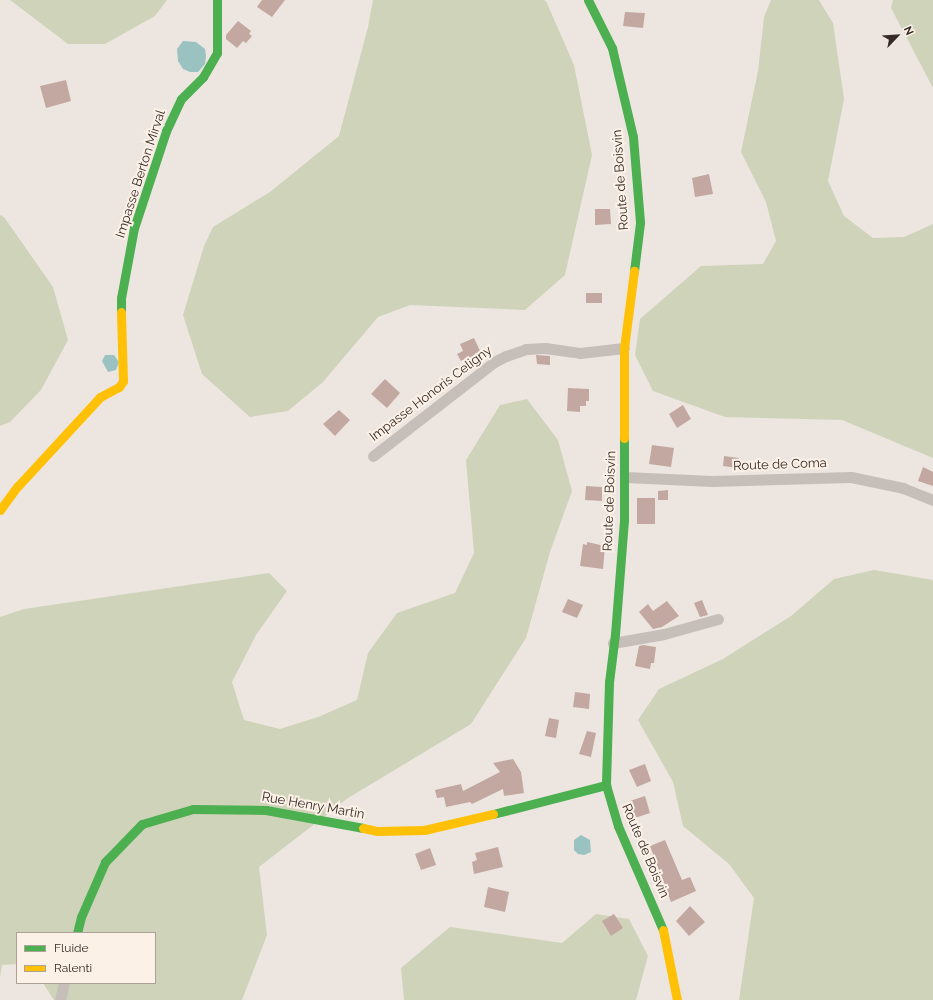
<!DOCTYPE html>
<html>
<head>
<meta charset="utf-8">
<style>
  body { margin:0 }
  #map { position:relative; width:933px; height:1000px; overflow:hidden; background:#ede6e0; font-family:Raleway,sans-serif }
  div>[style] { position:absolute }
  .green>* { inset:0; background:#cfd3b9 }
  .water>* { inset:0; background:#9ac2c0 }
  .building>* { inset:0; background:#c2a8a0 }
  .street>* { height:11px; margin:-5.5px; padding:0 5.5px; transform-origin:5.5px; border-radius:5.5px; background:#c6beb9 }
  .fast>* { height:9px; margin:-4.5px; padding:0 4.5px; transform-origin:4.5px; border-radius:4.5px; background:#4caf50 }
  .slow>* { height:9px; margin:-4.5px; padding:0 4.5px; transform-origin:4.5px; border-radius:4.5px; background:#ffc107 }
  span { translate:-50% -50%; white-space:nowrap; text-align:center; line-height:1.15; -webkit-text-stroke:4px #fbf1e7; paint-order:stroke }
  .street-label { font-size:13px; color:#372b27 }
  .legend { position:absolute; left:16px; top:932px; width:140px; height:52px; box-sizing:border-box; background:#fbf1e7; border:1px solid #ada29a; margin:0; padding:5px 7px; list-style:none; font-size:12px; color:#372b27 }
  .legend li { display:flex; align-items:center; gap:8px; height:20px }
  .legend b { width:20px; border:1px solid #ada29a }
  .north { position:absolute; left:877px; top:16px; width:40px; height:40px; -webkit-text-stroke:3px #fbf1e7; paint-order:stroke; rotate:65deg; font-size:11px; font-weight:700; line-height:16px; text-align:center; color:#372b27 }
  .north::after { content:''; display:block; margin:auto; width:14px; height:18px; background:#372b27; clip-path:polygon(50% 0,100% 100%,50% 72%,0 100%) }
</style>
</head>
<body>
<div id="map">
  <div class="green">
    <div style="clip-path:polygon(10px 0,167px 0,155px 16px,105px 44px,68px 44px)"></div>
    <div style="clip-path:polygon(373px 0,544px 0,546px 1px,574px 65px,592px 155px,565px 275px,525px 310px,410px 305px,378px 317px,323px 382px,288px 411px,250px 417px,202px 374px,183px 315px,204px 246px,213px 227px,270px 192px,339px 136px,368px 27px)"></div>
    <div style="clip-path:polygon(771px 0,819px 0,833px 23px,844px 99px,828px 181px,844px 216px,873px 238px,904px 237px,933px 224px,933px 458px,842px 420px,725px 417px,653px 391px,635px 355px,640px 319px,701px 266px,763px 264px,776px 241px,766px 202px,741px 152px,758px 71px,764px 17px)"></div>
    <div style="clip-path:polygon(893px 0,933px 0,933px 88px,891px 8px)"></div>
    <div style="clip-path:polygon(0 215px,4px 217px,53px 287px,68px 340px,41px 390px,10px 422px,0 426px)"></div>
    <div style="clip-path:polygon(527px 399px,558px 440px,572px 491px,550px 552px,526px 638px,471px 724px,348px 798px,259px 867px,267px 935px,242px 1000px,54px 1000px,43px 983px,155px 983px,155px 933px,17px 933px,17px 964px,2px 965px,0 977px,0 617px,24px 609px,269px 573px,287px 591px,256px 635px,232px 682px,244px 720px,280px 729px,318px 717px,357px 700px,368px 653px,397px 613px,455px 593px,474px 553px,466px 460px,500px 405px)"></div>
    <div style="clip-path:polygon(874px 570px,933px 580px,933px 1000px,739px 1000px,754px 898px,729px 864px,683px 826px,673px 782px,638px 720px,659px 689px,723px 659px,791px 616px,834px 579px)"></div>
    <div style="clip-path:polygon(596px 914px,629px 919px,648px 956px,636px 1000px,404px 1000px,401px 968px,450px 927px,562px 943px)"></div>
  </div>
  <div class="water">
    <div style="clip-path:polygon(183px 41px,196px 42px,205px 49px,206px 56px,205px 64px,198px 72px,190px 72px,183px 69px,178px 61px,177px 49px)"></div>
    <div style="clip-path:polygon(105px 355px,114px 355px,119px 362px,116px 370px,108px 372px,102px 361px)"></div>
    <div style="clip-path:polygon(581px 835px,590px 840px,591px 852px,584px 855px,578px 854px,574px 850px,574px 840px)"></div>
  </div>
  <div class="building">
    <div style="clip-path:polygon(262px 0,285px 0,272px 17px,257px 7px)"></div>
    <div style="clip-path:polygon(625px 12px,645px 13px,643px 28px,623px 26px)"></div>
    <div style="clip-path:polygon(238px 21px,251px 31px,249px 34px,252px 36px,246px 43px,243px 41px,237px 48px,226px 39px,226px 35px)"></div>
    <div style="clip-path:polygon(66px 80px,71px 101px,46px 108px,40px 86px)"></div>
    <div style="clip-path:polygon(709px 174px,713px 194px,695px 197px,692px 178px)"></div>
    <div style="clip-path:polygon(595px 209px,610px 209px,611px 224px,595px 225px)"></div>
    <div style="clip-path:polygon(586px 293px,602px 293px,602px 303px,586px 303px)"></div>
    <div style="clip-path:polygon(474px 338px,481px 353px,461px 361px,457px 354px,463px 351px,460px 344px)"></div>
    <div style="clip-path:polygon(536px 355px,550px 356px,550px 365px,537px 364px)"></div>
    <div style="clip-path:polygon(385px 379px,400px 393px,387px 408px,371px 394px)"></div>
    <div style="clip-path:polygon(568px 388px,589px 389px,589px 401px,586px 401px,586px 406px,580px 406px,580px 412px,567px 411px)"></div>
    <div style="clip-path:polygon(683px 405px,691px 419px,677px 428px,669px 414px)"></div>
    <div style="clip-path:polygon(339px 410px,350px 420px,335px 436px,323px 424px)"></div>
    <div style="clip-path:polygon(652px 445px,674px 448px,671px 467px,649px 464px)"></div>
    <div style="clip-path:polygon(724px 456px,739px 458px,738px 468px,723px 466px)"></div>
    <div style="clip-path:polygon(923px 467px,933px 472px,933px 486px,918px 481px)"></div>
    <div style="clip-path:polygon(586px 486px,602px 487px,602px 501px,585px 500px)"></div>
    <div style="clip-path:polygon(668px 490px,668px 500px,658px 500px,658px 491px)"></div>
    <div style="clip-path:polygon(637px 498px,655px 498px,655px 524px,637px 524px)"></div>
    <div style="clip-path:polygon(587px 542px,605px 546px,603px 569px,580px 566px,583px 544px,587px 545px)"></div>
    <div style="clip-path:polygon(568px 599px,583px 605px,577px 618px,562px 612px)"></div>
    <div style="clip-path:polygon(702px 600px,708px 615px,700px 617px,694px 603px)"></div>
    <div style="clip-path:polygon(667px 601px,679px 616px,662px 627px,653px 629px,639px 612px,648px 604px,653px 611px)"></div>
    <div style="clip-path:polygon(643px 645px,656px 647px,654px 663px,651px 663px,650px 669px,635px 666px,639px 646px)"></div>
    <div style="clip-path:polygon(575px 692px,590px 694px,589px 709px,573px 707px)"></div>
    <div style="clip-path:polygon(549px 718px,559px 720px,556px 738px,545px 736px)"></div>
    <div style="clip-path:polygon(587px 731px,596px 733px,591px 757px,579px 754px)"></div>
    <div style="clip-path:polygon(513px 759px,521px 772px,524px 793px,504px 796px,503px 789px,472px 804px,470px 802px,446px 807px,444px 797px,437px 798px,435px 790px,461px 784px,463px 791px,500px 772px,493px 763px)"></div>
    <div style="clip-path:polygon(645px 764px,651px 781px,637px 787px,629px 770px)"></div>
    <div style="clip-path:polygon(645px 796px,650px 813px,635px 818px,630px 801px)"></div>
    <div style="clip-path:polygon(665px 840px,682px 880px,690px 877px,696px 891px,671px 902px,650px 846px)"></div>
    <div style="clip-path:polygon(498px 847px,503px 867px,474px 874px,472px 862px,477px 860px,475px 853px)"></div>
    <div style="clip-path:polygon(430px 848px,436px 865px,421px 870px,415px 854px)"></div>
    <div style="clip-path:polygon(488px 887px,509px 892px,505px 912px,484px 907px)"></div>
    <div style="clip-path:polygon(690px 906px,705px 922px,689px 936px,676px 921px)"></div>
    <div style="clip-path:polygon(614px 914px,623px 928px,611px 936px,602px 921px)"></div>
  </div>
  <div class="street">
    <div style="left:373px;top:456px;width:153px;rotate:-37.8deg"></div>
    <div style="left:494px;top:362px;width:13px;rotate:-27deg"></div>
    <div style="left:506px;top:356px;width:21px;rotate:-19deg"></div>
    <div style="left:526px;top:349px;width:19px;rotate:-3deg"></div>
    <div style="left:545px;top:348px;width:35px;rotate:8deg"></div>
    <div style="left:580px;top:353px;width:44px;rotate:-6.5deg"></div>
    <div style="left:625px;top:477px;width:87px;rotate:2.6deg"></div>
    <div style="left:712px;top:481px;width:139px;rotate:-1.6deg"></div>
    <div style="left:851px;top:477px;width:53px;rotate:11.9deg"></div>
    <div style="left:903px;top:488px;width:32px;rotate:22deg"></div>
    <div style="left:613px;top:643px;width:52px;rotate:-10deg"></div>
    <div style="left:664px;top:634px;width:56px;rotate:-15.5deg"></div>
    <div style="left:60px;top:1000px;width:17px;rotate:-77deg"></div>
  </div>
  <div class="fast">
    <div style="left:588px;top:0;width:54px;rotate:63.4deg"></div>
    <div style="left:612px;top:48px;width:91px;rotate:76.7deg"></div>
    <div style="left:633px;top:137px;width:86px;rotate:85.3deg"></div>
    <div style="left:640px;top:223px;width:48px;rotate:97.1deg"></div>
    <div style="left:121px;top:312px;width:14px;rotate:-90deg"></div>
    <div style="left:121px;top:298px;width:71px;rotate:-79.5deg"></div>
    <div style="left:134px;top:228px;width:102px;rotate:-71.7deg"></div>
    <div style="left:166px;top:131px;width:35px;rotate:-65deg"></div>
    <div style="left:181px;top:99px;width:31px;rotate:-45deg"></div>
    <div style="left:203px;top:77px;width:28px;rotate:-60deg"></div>
    <div style="left:217px;top:53px;width:53px;rotate:-90deg"></div>
    <div style="left:624px;top:438px;width:82px;rotate:90deg"></div>
    <div style="left:624px;top:520px;width:114px;rotate:94.5deg"></div>
    <div style="left:615px;top:634px;width:48px;rotate:97.1deg"></div>
    <div style="left:609px;top:682px;width:103px;rotate:91.7deg"></div>
    <div style="left:606px;top:785px;width:43px;rotate:73.7deg"></div>
    <div style="left:618px;top:826px;width:113px;rotate:66.6deg"></div>
    <div style="left:493px;top:814px;width:117px;rotate:-14.4deg"></div>
    <div style="left:77px;top:933px;width:16px;rotate:-76deg"></div>
    <div style="left:81px;top:917px;width:60px;rotate:-66.4deg"></div>
    <div style="left:105px;top:862px;width:53px;rotate:-45.8deg"></div>
    <div style="left:142px;top:824px;width:53px;rotate:-16.4deg"></div>
    <div style="left:193px;top:809px;width:73px;rotate:0.8deg"></div>
    <div style="left:266px;top:810px;width:99px;rotate:10.5deg"></div>
  </div>
  <div class="slow">
    <div style="left:624px;top:438px;width:90px;rotate:-90deg"></div>
    <div style="left:624px;top:348px;width:78px;rotate:-82.6deg"></div>
    <div style="left:0;top:510px;width:29px;rotate:-54deg"></div>
    <div style="left:17px;top:487px;width:122px;rotate:-47.3deg"></div>
    <div style="left:100px;top:397px;width:21px;rotate:-28deg"></div>
    <div style="left:119px;top:387px;width:7px;rotate:-56deg"></div>
    <div style="left:123px;top:381px;width:69px;rotate:-91.7deg"></div>
    <div style="left:363px;top:828px;width:14px;rotate:12deg"></div>
    <div style="left:377px;top:831px;width:47px;rotate:-1.2deg"></div>
    <div style="left:424px;top:830px;width:71px;rotate:-13.1deg"></div>
    <div style="left:663px;top:930px;width:71px;rotate:78.7deg"></div>
  </div>
  <div class="street-label">
    <span style="left:141px;top:174px;rotate:-72deg">Impasse Berton Mirval</span>
    <span style="left:621px;top:180px;rotate:-94deg">Route de Boisvin</span>
    <span style="left:431px;top:394px;rotate:-37deg">Impasse Honoris Celigny</span>
    <span style="left:780px;top:465px;rotate:-2deg">Route de Coma</span>
    <span style="left:610px;top:501px;rotate:-88deg">Route de Boisvin</span>
    <span style="left:313px;top:806px;rotate:10deg">Rue Henry Martin</span>
    <span style="left:645px;top:851px;rotate:67deg">Route de Boisvin</span>
  </div>
  <ul class="legend">
  <li><b style="height:5px;background:#4caf50"></b>Fluide</li>
  <li><b style="height:5px;background:#ffc107"></b>Ralenti</li>
  </ul>
  <div class="north">N</div>
</div>
</body>
</html>
